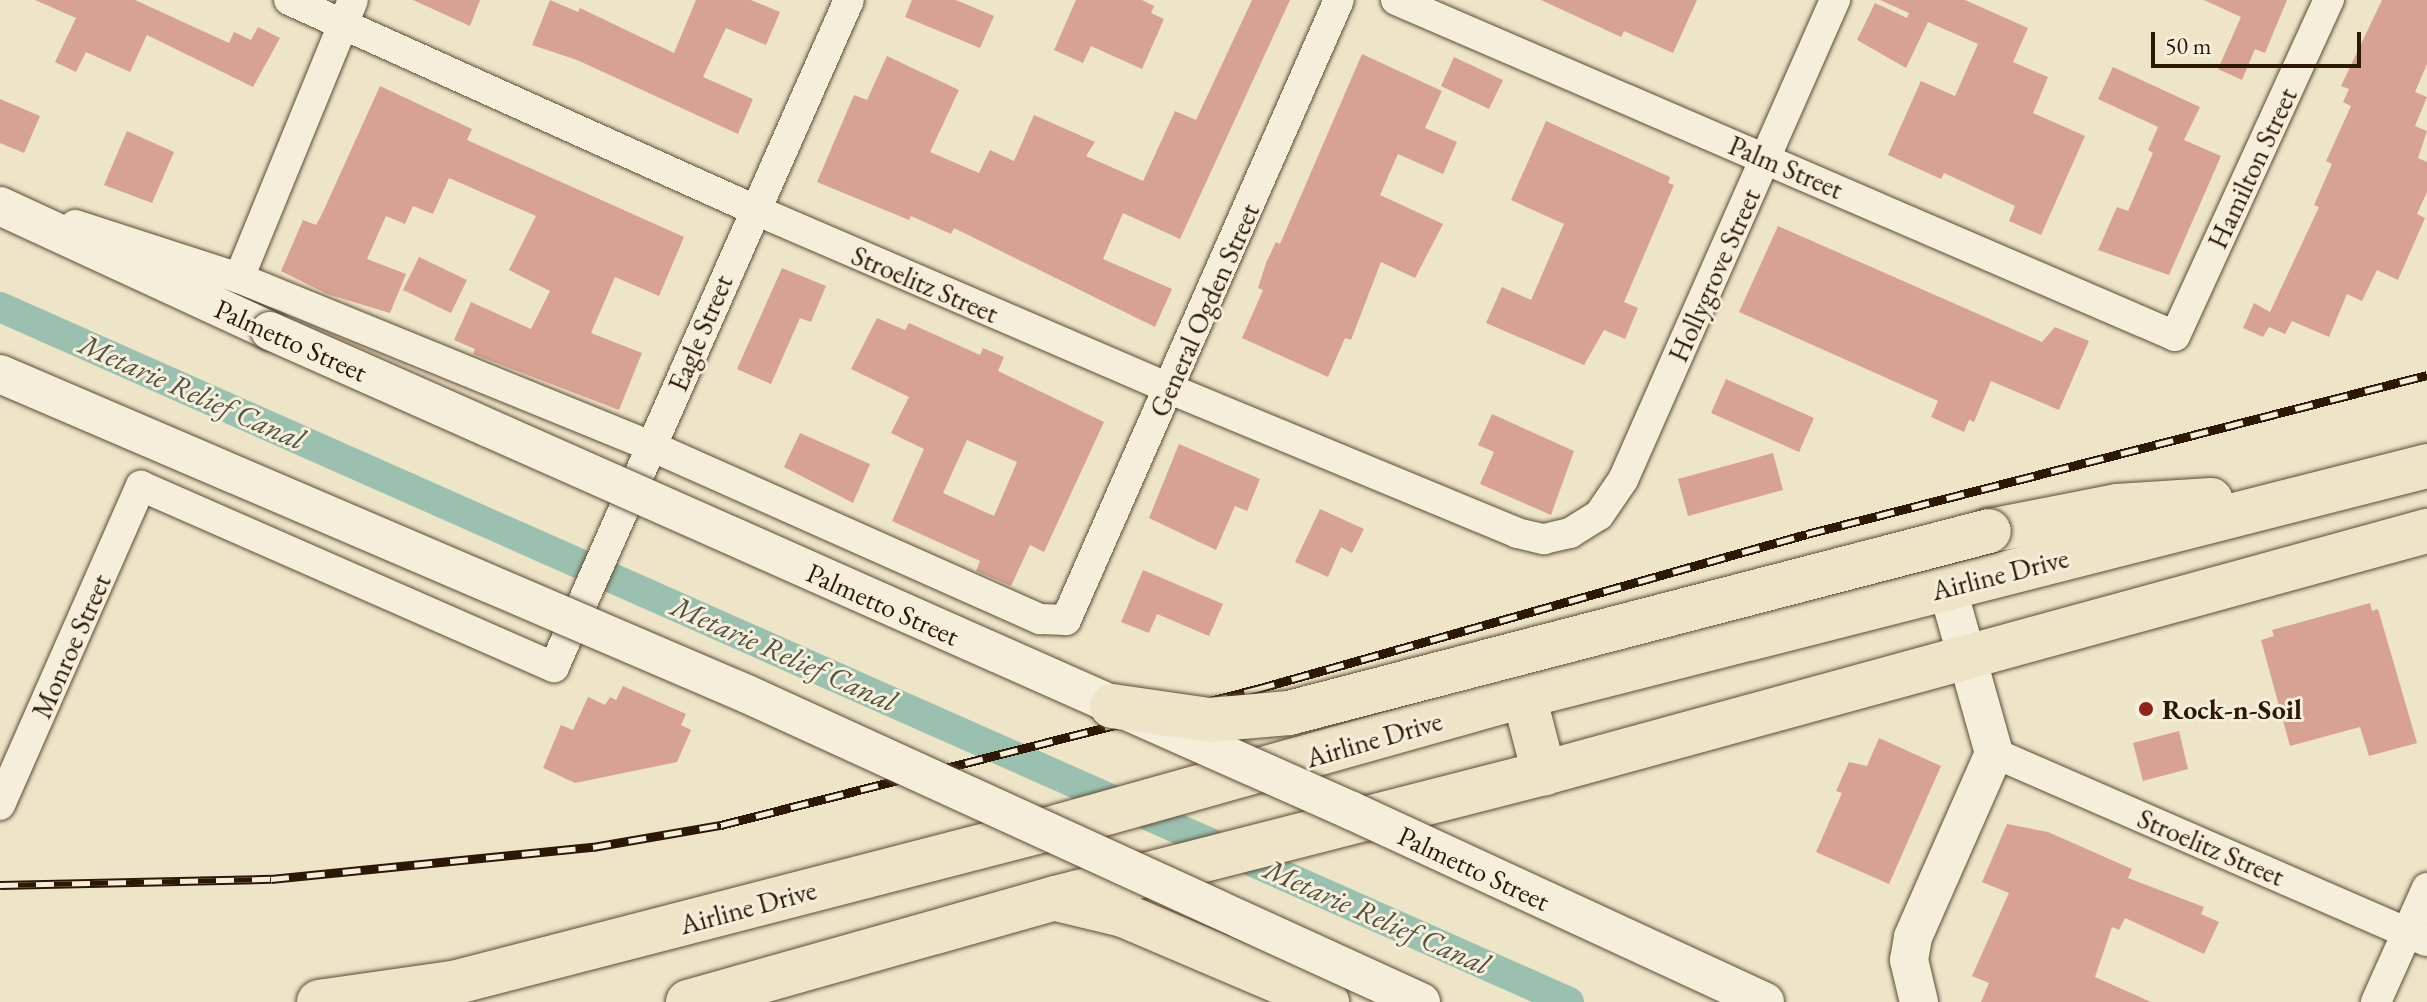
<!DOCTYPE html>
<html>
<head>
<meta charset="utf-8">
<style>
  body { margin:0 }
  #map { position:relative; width:2427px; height:1002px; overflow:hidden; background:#eee5c8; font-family:"EB Garamond",serif }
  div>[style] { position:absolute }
  .canal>* { height:30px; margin:-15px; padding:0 15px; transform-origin:15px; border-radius:15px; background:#9bc0af }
  .building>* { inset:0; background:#d7a291 }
  .roads { filter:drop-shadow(0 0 2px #5d4b36) drop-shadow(0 0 2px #5d4b36) }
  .minor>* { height:30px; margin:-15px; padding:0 15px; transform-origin:15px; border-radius:15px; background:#f4eedb }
  .tertiary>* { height:38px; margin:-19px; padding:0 19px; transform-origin:19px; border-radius:19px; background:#f4eedb }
  .trunk>* { height:44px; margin:-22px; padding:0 22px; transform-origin:22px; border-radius:22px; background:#eee5c8 }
  .rail>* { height:9px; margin-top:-4.5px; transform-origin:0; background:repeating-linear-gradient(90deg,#f4eedb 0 18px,#2d1805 0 36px); box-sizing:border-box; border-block:2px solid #2d1805 }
  .bridges { filter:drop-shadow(0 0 2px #5d4b36) drop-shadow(0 0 2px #5d4b36) }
  .tertiary-bridge>* { height:38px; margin:-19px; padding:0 19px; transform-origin:19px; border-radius:19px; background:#f4eedb }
  .trunk-bridge>* { height:44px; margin:-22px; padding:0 22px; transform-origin:22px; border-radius:22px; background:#eee5c8 }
  .dots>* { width:22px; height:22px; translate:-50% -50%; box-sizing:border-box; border:4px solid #f4eedb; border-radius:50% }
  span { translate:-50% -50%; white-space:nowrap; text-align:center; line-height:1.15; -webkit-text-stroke:6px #f4eedb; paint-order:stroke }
  .street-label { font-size:28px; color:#2d1805 }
  .poi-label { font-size:28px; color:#2d1805; font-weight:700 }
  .left { translate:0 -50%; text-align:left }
  .water-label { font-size:30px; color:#545340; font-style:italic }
  .scale { position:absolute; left:2151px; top:32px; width:210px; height:36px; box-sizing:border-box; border:4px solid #2d1805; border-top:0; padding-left:10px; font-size:24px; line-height:28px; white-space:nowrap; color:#2d1805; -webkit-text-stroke:6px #f4eedb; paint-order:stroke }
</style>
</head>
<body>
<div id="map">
  <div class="canal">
    <div style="left:0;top:307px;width:1716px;rotate:23.89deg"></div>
  </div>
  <div class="building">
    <div style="clip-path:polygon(35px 0,135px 0,229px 43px,234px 32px,251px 40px,258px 27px,280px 38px,253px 87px,147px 35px,130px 72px,86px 52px,76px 72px,55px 62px,76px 18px)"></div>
    <div style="clip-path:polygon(413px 0,480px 0,470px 26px)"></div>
    <div style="clip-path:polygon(550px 0,578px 12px,580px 8px,674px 53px,696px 0,751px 0,780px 12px,766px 45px,726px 28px,703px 77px,753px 99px,738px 134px,577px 60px,532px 45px)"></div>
    <div style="clip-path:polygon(912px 0,956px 0,994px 16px,980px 48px,905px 17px)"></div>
    <div style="clip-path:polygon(1076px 0,1142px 0,1154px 6px,1151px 13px,1164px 19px,1142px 69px,1091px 46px,1083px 63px,1054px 50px)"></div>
    <div style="clip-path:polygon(1252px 0,1290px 0,1180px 239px,1123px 213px,1103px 259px,1172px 289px,1155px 327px,954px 228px,951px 234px,911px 216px,909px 220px,817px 182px,854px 95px,867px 100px,887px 56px,959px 90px,930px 152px,979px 173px,990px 150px,1014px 161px,1034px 115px,1095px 142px,1086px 156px,1143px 181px,1175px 111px,1196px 120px)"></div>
    <div style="clip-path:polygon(1541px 0,1697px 0,1673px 53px,1624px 31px,1621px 37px)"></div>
    <div style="clip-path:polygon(1880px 0,1965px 0,2028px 28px,2013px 62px,2048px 77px,2033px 113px,2085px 136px,2041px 235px,2009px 221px,2015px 206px,1944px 173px,1941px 179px,1888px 155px,1921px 81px,1955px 96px,1978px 44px,1928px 22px,1906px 68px,1857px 40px,1875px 3px,1907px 18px,1909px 13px)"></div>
    <div style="clip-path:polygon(2204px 0,2287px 0,2265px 53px,2255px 49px,2242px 80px,2218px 69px,2241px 17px)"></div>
    <div style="clip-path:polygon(2382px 0,2427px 0,2427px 64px,2415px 92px,2427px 97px,2415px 126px,2427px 131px,2418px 158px,2427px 162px,2427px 192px,2417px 214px,2425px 218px,2398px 280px,2377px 270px,2362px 301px,2347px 294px,2329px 337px,2292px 321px,2285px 334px,2269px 327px,2263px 337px,2243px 328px,2254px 303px,2270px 312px,2319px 207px,2314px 205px,2332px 164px,2326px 161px,2351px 106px,2343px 102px,2349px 89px,2341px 86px)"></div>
    <div style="clip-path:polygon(1362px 54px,1442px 91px,1425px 128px,1457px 142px,1443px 174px,1398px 154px,1380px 195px,1443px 224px,1415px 278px,1381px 262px,1351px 340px,1345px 338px,1328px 377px,1242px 338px,1263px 290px,1258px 288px,1266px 263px,1276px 242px,1280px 244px)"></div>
    <div style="clip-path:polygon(1454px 57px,1503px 80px,1489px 109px,1441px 86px)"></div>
    <div style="clip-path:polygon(2113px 67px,2200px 107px,2184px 140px,2221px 156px,2169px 275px,2098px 250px,2117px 207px,2128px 211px,2153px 153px,2148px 150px,2158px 127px,2098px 99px)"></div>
    <div style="clip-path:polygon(380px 86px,472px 129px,467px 140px,684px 237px,659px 296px,615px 277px,591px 333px,642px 353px,619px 410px,473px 354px,475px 349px,454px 340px,471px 302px,531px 329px,550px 291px,509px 270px,536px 216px,449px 178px,433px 214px,413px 206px,405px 224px,386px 216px,367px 259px,406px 274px,390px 313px,327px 294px,281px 271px,303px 220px,316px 225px,322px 214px)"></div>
    <div style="clip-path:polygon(0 99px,40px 116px,24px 153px,0 143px)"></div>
    <div style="clip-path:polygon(1546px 121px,1670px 177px,1668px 183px,1674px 185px,1624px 302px,1638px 308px,1625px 339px,1604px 330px,1584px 365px,1486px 323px,1502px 287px,1531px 300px,1564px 224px,1511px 200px)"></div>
    <div style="clip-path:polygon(127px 131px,174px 152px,152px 203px,104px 185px)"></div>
    <div style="clip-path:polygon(1778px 226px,2042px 342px,2055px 327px,2089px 341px,2059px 410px,1991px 381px,1974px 422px,1969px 420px,1964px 432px,1931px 417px,1938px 401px,1739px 312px)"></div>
    <div style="clip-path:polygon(419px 257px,467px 280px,451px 313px,403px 290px)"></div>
    <div style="clip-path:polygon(782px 268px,826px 286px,811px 322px,800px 318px,771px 384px,737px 369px)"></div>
    <div style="clip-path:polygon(evenodd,877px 318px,905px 330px,909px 323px,980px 355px,983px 348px,1004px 357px,998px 371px,1104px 422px,1044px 552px,1030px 545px,1011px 586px,976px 571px,980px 561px,892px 521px,924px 449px,891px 433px,909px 397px,851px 369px,877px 318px,967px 440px,1017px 462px,994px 516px,943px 493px,967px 440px)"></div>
    <div style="clip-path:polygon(1726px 379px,1814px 418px,1799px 452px,1711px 413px)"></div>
    <div style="clip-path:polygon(1492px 414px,1574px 451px,1551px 515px,1480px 484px,1494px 452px,1478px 445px)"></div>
    <div style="clip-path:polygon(800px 433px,870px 464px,853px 503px,784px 467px)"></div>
    <div style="clip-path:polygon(1179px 444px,1260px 479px,1247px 511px,1235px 506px,1216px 550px,1149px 518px)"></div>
    <div style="clip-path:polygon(1773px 453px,1783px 490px,1688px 516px,1678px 479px)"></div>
    <div style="clip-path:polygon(1320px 509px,1364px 529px,1352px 553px,1341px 547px,1328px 577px,1295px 562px)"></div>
    <div style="clip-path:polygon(1143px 570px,1223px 604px,1209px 636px,1157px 614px,1149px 633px,1121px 622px)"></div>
    <div style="clip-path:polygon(2370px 603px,2372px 611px,2378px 609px,2417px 743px,2369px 756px,2360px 727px,2290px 746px,2261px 640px,2274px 636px,2272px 630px)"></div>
    <div style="clip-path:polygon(623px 686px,686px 714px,681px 725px,691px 730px,677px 762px,575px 783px,543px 768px,561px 725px,573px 730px,588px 697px,605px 705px,610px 697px,616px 700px)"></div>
    <div style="clip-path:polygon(2179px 731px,2188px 769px,2143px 781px,2133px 743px)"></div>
    <div style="clip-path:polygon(1879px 738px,1941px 766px,1889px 884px,1816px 852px,1842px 793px,1836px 791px,1849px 762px,1867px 766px)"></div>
    <div style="clip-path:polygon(2007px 824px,2048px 832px,2132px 869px,2128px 878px,2204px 907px,2201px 914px,2219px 922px,2204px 954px,2125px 918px,2119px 930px,2112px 927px,2095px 977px,2151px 1002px,1981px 1002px,1989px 983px,1972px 976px,2009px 893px,1982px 882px)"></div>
  </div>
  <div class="roads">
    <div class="minor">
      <div style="left:289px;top:0;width:509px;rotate:24.25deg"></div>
      <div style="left:753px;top:209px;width:454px;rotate:23.3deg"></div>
      <div style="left:1170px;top:389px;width:376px;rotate:22.5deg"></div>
      <div style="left:1517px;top:533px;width:28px;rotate:13deg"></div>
      <div style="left:1544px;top:539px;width:27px;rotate:-13deg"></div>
      <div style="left:1570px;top:533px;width:34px;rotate:-32deg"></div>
      <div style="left:1599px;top:515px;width:42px;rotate:-55.6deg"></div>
      <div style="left:1623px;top:480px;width:525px;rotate:-66.17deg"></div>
      <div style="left:1396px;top:0;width:848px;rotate:23.33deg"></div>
      <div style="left:2175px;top:336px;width:370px;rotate:-65.4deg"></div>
      <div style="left:75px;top:225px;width:172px;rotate:17.9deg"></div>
      <div style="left:239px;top:278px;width:445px;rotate:22.2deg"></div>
      <div style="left:651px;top:446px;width:426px;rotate:24deg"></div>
      <div style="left:1040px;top:619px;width:26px;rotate:2deg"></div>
      <div style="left:1066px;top:620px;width:677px;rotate:-66.24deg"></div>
      <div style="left:239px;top:278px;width:300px;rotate:-67.7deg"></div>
      <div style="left:1994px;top:753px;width:472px;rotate:23.5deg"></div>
      <div style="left:0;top:805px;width:349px;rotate:-66.2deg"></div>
      <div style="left:141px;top:486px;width:451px;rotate:23.7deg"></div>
      <div style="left:554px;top:667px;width:729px;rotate:-66.14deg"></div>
      <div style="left:2376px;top:1002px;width:125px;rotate:-65.9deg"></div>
    </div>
    <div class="tertiary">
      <div style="left:0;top:206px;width:298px;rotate:24.8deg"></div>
      <div style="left:1919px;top:1002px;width:43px;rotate:-103.4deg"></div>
      <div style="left:1909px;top:960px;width:23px;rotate:-80deg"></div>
      <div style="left:1913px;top:937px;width:201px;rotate:-66.2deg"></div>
      <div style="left:1994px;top:753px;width:173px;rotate:-105.8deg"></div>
    </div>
    <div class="trunk">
      <div style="left:1989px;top:531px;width:130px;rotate:-11.1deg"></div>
      <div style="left:2117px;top:506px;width:94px;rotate:-3.7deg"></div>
      <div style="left:1524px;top:696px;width:80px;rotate:75.4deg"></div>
      <div style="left:1061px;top:900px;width:64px;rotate:13.6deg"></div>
      <div style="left:1123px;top:915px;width:222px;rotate:23.1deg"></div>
      <div style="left:319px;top:1002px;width:135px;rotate:-8.1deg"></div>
      <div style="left:453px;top:983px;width:627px;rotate:-14.5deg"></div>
      <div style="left:1060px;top:826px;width:482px;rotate:-15.7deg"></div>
      <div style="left:1524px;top:696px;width:932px;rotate:-14.29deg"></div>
      <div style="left:688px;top:1002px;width:381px;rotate:-15.8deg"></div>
      <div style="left:1055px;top:898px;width:505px;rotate:-14.34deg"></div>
      <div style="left:1544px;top:773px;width:916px;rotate:-15.33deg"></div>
    </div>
  </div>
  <div class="rail">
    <div style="left:0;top:885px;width:271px;rotate:-1.3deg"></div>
    <div style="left:271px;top:879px;width:324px;rotate:-5.7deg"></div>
    <div style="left:593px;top:847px;width:130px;rotate:-9.8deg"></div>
    <div style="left:721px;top:825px;width:553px;rotate:-14.24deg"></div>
    <div style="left:1257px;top:689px;width:571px;rotate:-15.74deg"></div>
    <div style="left:1807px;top:534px;width:640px;rotate:-14.38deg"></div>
  </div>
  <div class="bridges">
    <div class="tertiary-bridge">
      <div style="left:270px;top:331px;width:1184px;rotate:23.92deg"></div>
      <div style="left:1352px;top:811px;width:455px;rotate:24.8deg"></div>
      <div style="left:0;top:374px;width:813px;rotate:23.19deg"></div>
      <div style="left:747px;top:694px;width:741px;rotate:24.56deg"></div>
    </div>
    <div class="trunk-bridge">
      <div style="left:1112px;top:706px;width:98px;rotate:8.2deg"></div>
      <div style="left:1209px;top:720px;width:80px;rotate:-5deg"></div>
      <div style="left:1289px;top:713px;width:723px;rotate:-14.57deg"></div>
    </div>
  </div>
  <div class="dots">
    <div style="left:2146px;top:709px;background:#8f2418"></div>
  </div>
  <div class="street-label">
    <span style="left:1786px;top:167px;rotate:23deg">Palm Street</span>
    <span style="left:2252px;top:168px;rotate:-65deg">Hamilton Street</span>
    <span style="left:1714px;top:275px;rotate:-66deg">Hollygrove Street</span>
    <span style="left:925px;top:284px;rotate:23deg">Stroelitz Street</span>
    <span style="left:1204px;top:310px;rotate:-66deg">General Ogden Street</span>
    <span style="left:700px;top:333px;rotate:-67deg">Eagle Street</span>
    <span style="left:291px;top:340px;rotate:24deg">Palmetto Street</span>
    <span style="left:2000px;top:574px;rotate:-14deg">Airline Drive</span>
    <span style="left:883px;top:604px;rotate:24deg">Palmetto Street</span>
    <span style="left:71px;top:646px;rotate:-66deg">Monroe Street</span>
    <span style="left:1374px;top:739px;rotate:-16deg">Airline Drive</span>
    <span style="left:2211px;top:847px;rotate:23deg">Stroelitz Street</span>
    <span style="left:1474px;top:868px;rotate:25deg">Palmetto Street</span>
    <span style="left:748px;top:907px;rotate:-15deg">Airline Drive</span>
  </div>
  <div class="poi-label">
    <span class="left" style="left:2162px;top:709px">Rock-n-Soil</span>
  </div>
  <div class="water-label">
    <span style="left:192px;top:392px;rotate:24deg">Metarie Relief Canal</span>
    <span style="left:784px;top:654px;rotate:24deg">Metarie Relief Canal</span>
    <span style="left:1377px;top:917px;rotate:24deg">Metarie Relief Canal</span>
  </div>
  <div class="scale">50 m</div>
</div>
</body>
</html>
